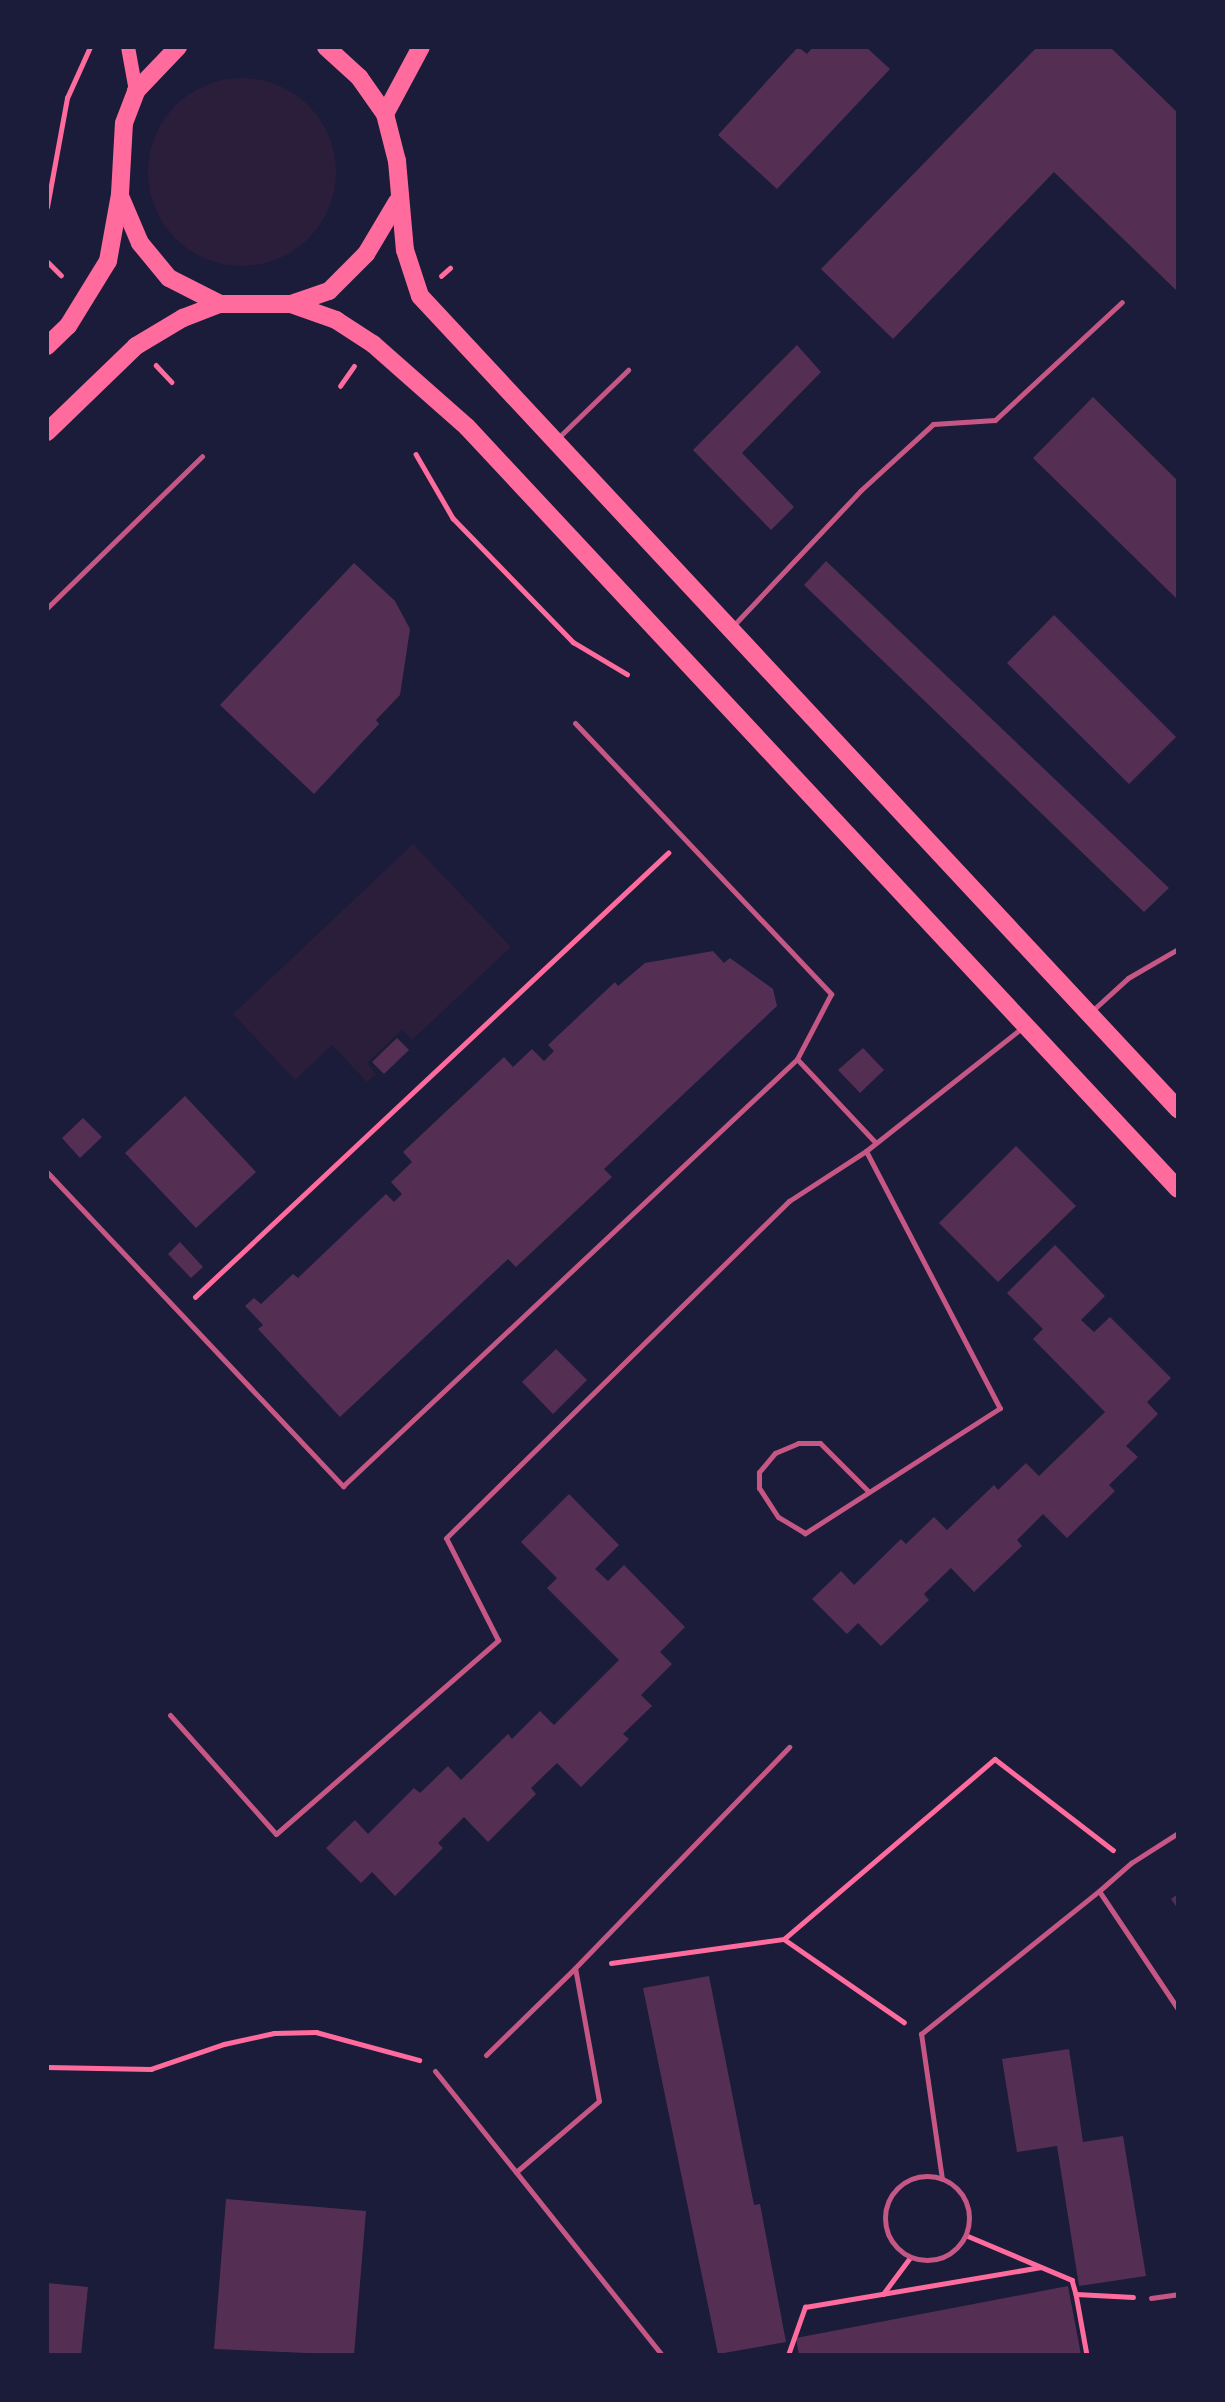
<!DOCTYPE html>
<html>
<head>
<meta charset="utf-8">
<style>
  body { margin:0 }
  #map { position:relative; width:1225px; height:2402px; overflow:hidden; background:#1b1b3a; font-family:Rubik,sans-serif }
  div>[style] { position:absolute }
  .green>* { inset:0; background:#2a1e3b }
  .round { border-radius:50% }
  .building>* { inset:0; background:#542f53 }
  .path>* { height:4.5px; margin:-2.25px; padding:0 2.25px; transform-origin:2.25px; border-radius:2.25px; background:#ff6b9d }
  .service>* { height:5px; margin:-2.5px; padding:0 2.5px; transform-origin:2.5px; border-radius:2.5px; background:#c65784 }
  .service>.ring { margin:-2.5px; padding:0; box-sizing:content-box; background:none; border:5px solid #c65784; border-radius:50% }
  .secondary>* { height:14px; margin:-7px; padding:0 7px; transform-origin:7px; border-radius:7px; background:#ff6b9d }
  .primary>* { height:18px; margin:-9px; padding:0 9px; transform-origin:9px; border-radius:9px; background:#ff6b9d }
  span { translate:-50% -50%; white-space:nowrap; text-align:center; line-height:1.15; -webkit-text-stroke:6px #1b1b3a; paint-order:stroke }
  .frame { position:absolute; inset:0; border:49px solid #1b1b3a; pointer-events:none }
</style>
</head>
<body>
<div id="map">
  <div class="green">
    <div class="round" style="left:148px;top:78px;width:188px;height:188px"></div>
    <div style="clip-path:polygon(413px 844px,511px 947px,412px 1040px,402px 1030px,367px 1063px,376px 1074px,367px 1082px,332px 1045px,295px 1080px,233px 1014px)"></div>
  </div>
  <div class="building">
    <div style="clip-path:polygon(798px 47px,807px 54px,813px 47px,866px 47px,890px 69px,777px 189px,718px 135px)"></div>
    <div style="clip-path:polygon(1037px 47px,1110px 47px,1178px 113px,1178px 292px,1054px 172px,893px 339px,821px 269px)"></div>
    <div style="clip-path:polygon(797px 345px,821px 372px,742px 453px,794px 507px,771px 530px,693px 450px)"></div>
    <div style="clip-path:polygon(1093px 397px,1178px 481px,1178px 600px,1033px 458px)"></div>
    <div style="clip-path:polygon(826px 561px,1169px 888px,1144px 912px,804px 585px)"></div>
    <div style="clip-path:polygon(354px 563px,395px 601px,410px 629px,400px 695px,376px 720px,379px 724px,314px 794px,220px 705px)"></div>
    <div style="clip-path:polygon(1054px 615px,1176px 737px,1129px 784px,1007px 663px)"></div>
    <div style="clip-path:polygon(713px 951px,724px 963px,730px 958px,773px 989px,777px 1006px,604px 1169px,612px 1177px,516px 1267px,508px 1259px,340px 1417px,258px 1329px,263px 1325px,245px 1306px,254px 1298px,261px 1304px,293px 1274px,298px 1278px,386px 1194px,394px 1202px,402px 1194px,391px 1182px,412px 1162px,403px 1152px,504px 1057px,513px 1067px,532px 1049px,544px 1061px,554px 1051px,548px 1045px,615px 982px,618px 986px,645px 963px)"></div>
    <div style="clip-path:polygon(397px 1038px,409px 1050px,384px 1074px,372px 1062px)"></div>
    <div style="clip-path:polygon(863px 1048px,884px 1070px,860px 1093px,838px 1070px)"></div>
    <div style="clip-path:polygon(185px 1096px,256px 1172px,196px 1228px,125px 1153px)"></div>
    <div style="clip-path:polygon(83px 1118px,102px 1137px,80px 1158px,62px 1138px)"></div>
    <div style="clip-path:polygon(1016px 1146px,1076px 1206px,998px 1282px,939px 1223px)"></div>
    <div style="clip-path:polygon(180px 1242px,203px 1267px,191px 1278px,168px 1254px)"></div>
    <div style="clip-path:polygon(1055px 1245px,1105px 1296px,1081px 1320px,1094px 1332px,1110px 1317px,1171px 1378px,1147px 1402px,1158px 1414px,1126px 1446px,1138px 1457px,1109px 1485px,1115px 1491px,1067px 1538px,1043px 1514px,1017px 1540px,1022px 1546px,974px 1592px,951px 1568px,924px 1594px,929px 1600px,881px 1646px,858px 1623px,847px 1634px,812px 1599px,841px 1571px,854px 1585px,901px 1539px,906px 1544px,934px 1517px,947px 1530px,994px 1485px,998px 1490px,1026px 1463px,1039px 1476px,1105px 1412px,1033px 1339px,1043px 1329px,1007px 1293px)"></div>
    <div style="clip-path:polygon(556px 1349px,587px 1380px,553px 1414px,522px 1382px)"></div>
    <div style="clip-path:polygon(569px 1494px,619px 1545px,595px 1569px,608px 1581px,624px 1565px,685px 1627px,660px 1652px,672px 1664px,641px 1695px,652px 1706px,623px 1734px,629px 1739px,581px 1787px,557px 1763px,531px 1788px,536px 1794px,488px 1842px,464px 1817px,438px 1843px,443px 1848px,395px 1896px,372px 1872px,361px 1883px,326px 1848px,355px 1820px,368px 1834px,414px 1788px,420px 1793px,448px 1766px,461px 1780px,508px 1734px,512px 1739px,540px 1711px,554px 1725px,619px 1660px,547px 1588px,557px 1578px,521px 1542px)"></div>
    <div style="clip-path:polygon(1178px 1894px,1178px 1909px,1171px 1899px)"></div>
    <div style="clip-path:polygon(709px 1976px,754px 2205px,760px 2204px,786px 2342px,718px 2354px,643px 1988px)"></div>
    <div style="clip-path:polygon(1069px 2049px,1083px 2142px,1123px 2136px,1146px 2276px,1079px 2286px,1057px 2146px,1017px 2152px,1002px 2059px)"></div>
    <div style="clip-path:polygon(226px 2199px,366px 2211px,354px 2355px,214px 2349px)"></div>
    <div style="clip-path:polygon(47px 2283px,88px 2287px,81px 2355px,47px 2355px)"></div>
    <div style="clip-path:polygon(1068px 2286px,1081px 2355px,799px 2355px,796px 2338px)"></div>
  </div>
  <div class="path">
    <div style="left:47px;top:207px;width:111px;rotate:-79.6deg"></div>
    <div style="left:67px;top:98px;width:56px;rotate:-65.7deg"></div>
    <div style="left:47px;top:261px;width:20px;rotate:45deg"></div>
    <div style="left:441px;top:276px;width:12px;rotate:-42deg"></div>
    <div style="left:156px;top:365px;width:23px;rotate:47deg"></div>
    <div style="left:340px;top:386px;width:24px;rotate:-55deg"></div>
    <div style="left:416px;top:454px;width:74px;rotate:60deg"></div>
    <div style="left:453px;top:518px;width:173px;rotate:45.9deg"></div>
    <div style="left:573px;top:642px;width:63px;rotate:30.7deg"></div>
    <div style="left:195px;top:1297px;width:649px;rotate:-43.19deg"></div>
    <div style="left:784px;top:1939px;width:277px;rotate:-40.5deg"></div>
    <div style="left:995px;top:1759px;width:149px;rotate:37.6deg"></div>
    <div style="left:611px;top:1963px;width:175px;rotate:-7.9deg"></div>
    <div style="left:784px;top:1939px;width:146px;rotate:34.7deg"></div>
    <div style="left:47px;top:2067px;width:104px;rotate:1.1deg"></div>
    <div style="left:151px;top:2069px;width:77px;rotate:-18.9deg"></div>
    <div style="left:224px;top:2044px;width:51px;rotate:-12.4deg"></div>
    <div style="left:274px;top:2033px;width:42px;rotate:-1.4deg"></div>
    <div style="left:316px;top:2032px;width:107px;rotate:15.2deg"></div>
    <div style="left:968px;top:2236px;width:113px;rotate:22.9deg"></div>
    <div style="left:1072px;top:2280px;width:15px;rotate:74deg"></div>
    <div style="left:1076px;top:2294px;width:57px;rotate:3deg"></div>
    <div style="left:883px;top:2294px;width:44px;rotate:-53.4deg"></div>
    <div style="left:1076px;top:2294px;width:62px;rotate:79.8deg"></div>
    <div style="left:788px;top:2355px;width:51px;rotate:-70.5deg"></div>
    <div style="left:805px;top:2307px;width:239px;rotate:-9.6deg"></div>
  </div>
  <div class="service">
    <div style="left:558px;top:438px;width:98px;rotate:-44.2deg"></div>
    <div style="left:47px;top:608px;width:217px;rotate:-44.4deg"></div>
    <div style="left:732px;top:627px;width:187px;rotate:-46.7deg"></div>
    <div style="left:860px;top:491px;width:99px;rotate:-42.5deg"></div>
    <div style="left:933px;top:424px;width:62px;rotate:-3.7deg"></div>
    <div style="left:995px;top:420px;width:173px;rotate:-42.9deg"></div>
    <div style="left:575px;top:723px;width:373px;rotate:46.6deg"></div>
    <div style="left:831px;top:994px;width:73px;rotate:117.6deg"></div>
    <div style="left:1093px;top:1010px;width:47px;rotate:-42.4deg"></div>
    <div style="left:1128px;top:978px;width:58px;rotate:-30.1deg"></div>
    <div style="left:866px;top:1151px;width:290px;rotate:62.5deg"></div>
    <div style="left:1000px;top:1408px;width:232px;rotate:147.3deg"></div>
    <div style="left:805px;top:1533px;width:31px;rotate:-149deg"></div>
    <div style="left:778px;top:1517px;width:35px;rotate:-123deg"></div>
    <div style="left:759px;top:1488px;width:16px;rotate:-90deg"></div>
    <div style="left:759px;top:1472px;width:25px;rotate:-50deg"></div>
    <div style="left:775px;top:1453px;width:25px;rotate:-23deg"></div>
    <div style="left:798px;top:1443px;width:22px"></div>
    <div style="left:820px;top:1443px;width:69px;rotate:45deg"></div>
    <div style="left:47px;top:1172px;width:432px;rotate:46.7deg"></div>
    <div style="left:343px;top:1486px;width:623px;rotate:-43.24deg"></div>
    <div style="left:797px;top:1059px;width:115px;rotate:46.8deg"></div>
    <div style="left:170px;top:1715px;width:159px;rotate:48.3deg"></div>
    <div style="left:276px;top:1834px;width:295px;rotate:-41.1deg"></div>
    <div style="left:498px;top:1640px;width:114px;rotate:-117deg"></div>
    <div style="left:446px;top:1538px;width:481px;rotate:-44.5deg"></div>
    <div style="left:789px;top:1201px;width:92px;rotate:-33deg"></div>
    <div style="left:866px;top:1151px;width:199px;rotate:-38.3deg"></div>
    <div style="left:1099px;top:1891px;width:43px;rotate:-41.2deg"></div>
    <div style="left:1131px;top:1863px;width:56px;rotate:-32.6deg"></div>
    <div style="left:486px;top:2055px;width:124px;rotate:-44.3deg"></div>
    <div style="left:435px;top:2071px;width:129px;rotate:51.3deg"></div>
    <div class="ring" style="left:885px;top:2176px;width:79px;height:79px"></div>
    <div style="left:942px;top:2179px;width:147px;rotate:-98.2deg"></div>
    <div style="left:921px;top:2034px;width:228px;rotate:-38.8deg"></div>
    <div style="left:1099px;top:1891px;width:142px;rotate:56.2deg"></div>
    <div style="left:1151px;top:2298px;width:27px;rotate:-8deg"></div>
    <div style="left:662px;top:2355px;width:234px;rotate:-128.6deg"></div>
    <div style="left:516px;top:2172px;width:109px;rotate:-40.5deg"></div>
    <div style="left:599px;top:2101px;width:135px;rotate:-100.2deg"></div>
    <div style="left:575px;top:1968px;width:308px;rotate:-45.9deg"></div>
  </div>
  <div class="secondary">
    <div style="left:128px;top:47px;width:45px;rotate:79.7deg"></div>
  </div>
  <div class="primary">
    <div style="left:326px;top:47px;width:45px;rotate:42.3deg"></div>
    <div style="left:359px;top:77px;width:45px;rotate:54.9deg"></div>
    <div style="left:385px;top:114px;width:49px;rotate:75.7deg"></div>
    <div style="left:397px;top:161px;width:89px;rotate:84.9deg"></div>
    <div style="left:405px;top:250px;width:48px;rotate:71.9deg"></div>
    <div style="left:420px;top:296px;width:1112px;rotate:47.01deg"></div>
    <div style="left:385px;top:114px;width:76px;rotate:-61.8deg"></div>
    <div style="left:120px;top:196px;width:51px;rotate:66.9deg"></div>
    <div style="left:140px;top:243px;width:45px;rotate:50.4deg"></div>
    <div style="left:169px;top:278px;width:57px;rotate:27deg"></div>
    <div style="left:291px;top:304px;width:48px;rotate:19.6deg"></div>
    <div style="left:336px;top:320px;width:44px;rotate:33deg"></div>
    <div style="left:373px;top:344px;width:125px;rotate:41.4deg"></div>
    <div style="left:467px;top:427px;width:1042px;rotate:46.98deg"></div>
    <div style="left:47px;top:346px;width:29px;rotate:-44deg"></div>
    <div style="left:68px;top:326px;width:76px;rotate:-58.4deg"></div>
    <div style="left:108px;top:261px;width:68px;rotate:-79.8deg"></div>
    <div style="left:120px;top:194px;width:71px;rotate:-86.8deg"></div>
    <div style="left:124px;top:123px;width:34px;rotate:-69deg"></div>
    <div style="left:136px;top:91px;width:61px;rotate:-46.3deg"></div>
    <div style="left:47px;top:432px;width:124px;rotate:-44deg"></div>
    <div style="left:136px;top:346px;width:55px;rotate:-30.8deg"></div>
    <div style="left:183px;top:318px;width:40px;rotate:-21deg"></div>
    <div style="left:220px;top:304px;width:71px"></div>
    <div style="left:291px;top:304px;width:40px;rotate:-18.9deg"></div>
    <div style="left:329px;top:291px;width:52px;rotate:-45deg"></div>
    <div style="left:366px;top:254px;width:61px;rotate:-59.2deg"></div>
  </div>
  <div class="frame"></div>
</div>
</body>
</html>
